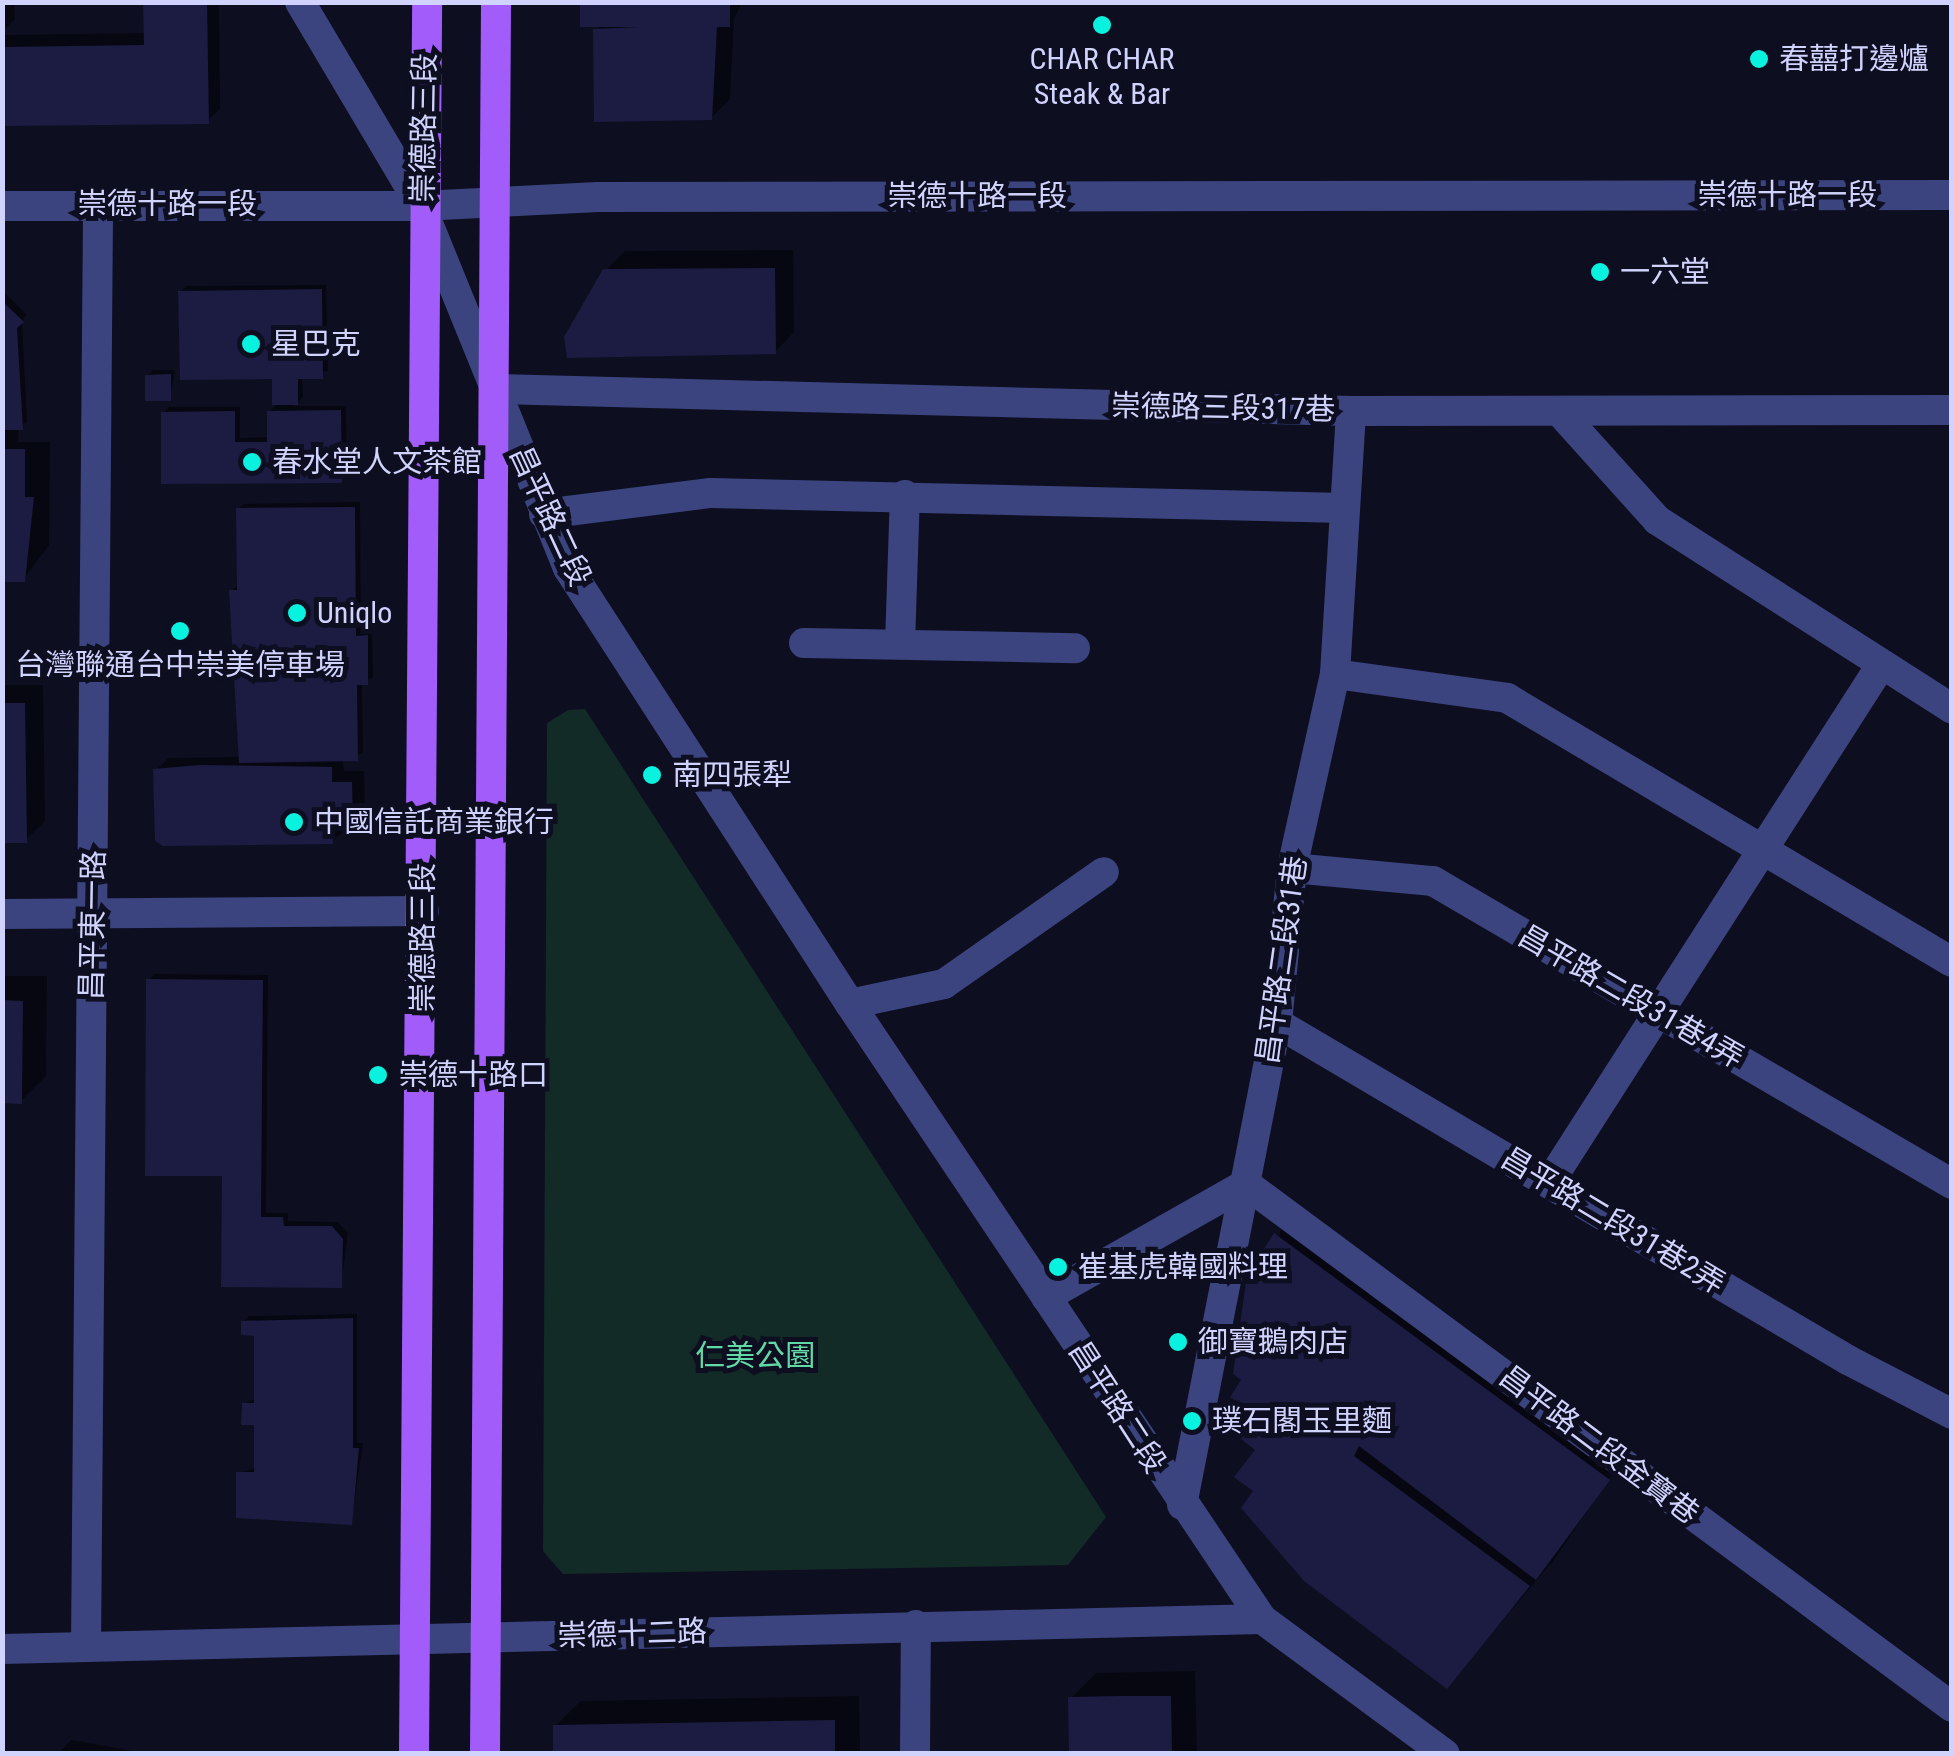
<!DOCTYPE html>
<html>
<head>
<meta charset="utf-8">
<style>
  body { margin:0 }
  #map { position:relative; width:1954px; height:1756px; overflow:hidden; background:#0e0e21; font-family:"Roboto Condensed","Noto Sans TC",sans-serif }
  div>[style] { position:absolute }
  .green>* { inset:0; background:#122b26 }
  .shadow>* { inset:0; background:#0007 }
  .building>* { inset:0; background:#1c1b42 }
  .minor>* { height:30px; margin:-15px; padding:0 15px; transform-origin:15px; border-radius:15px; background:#3b447f }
  .major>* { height:30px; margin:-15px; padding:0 15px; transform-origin:15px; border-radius:15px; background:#a25cf9 }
  .dots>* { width:28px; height:28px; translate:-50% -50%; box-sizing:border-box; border:5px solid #0e0e21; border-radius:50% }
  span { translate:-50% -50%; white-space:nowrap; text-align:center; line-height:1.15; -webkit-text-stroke:10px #0e0e21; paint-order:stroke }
  .poi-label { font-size:30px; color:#d0d3fd }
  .left { translate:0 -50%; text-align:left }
  .street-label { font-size:30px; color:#d0d3fd }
  .park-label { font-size:30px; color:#5fdaa6 }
  .frame { position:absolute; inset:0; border:5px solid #d0d3fd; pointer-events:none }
</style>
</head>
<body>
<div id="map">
  <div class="green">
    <div style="clip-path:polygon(585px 709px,1106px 1517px,1068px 1565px,563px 1574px,543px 1551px,547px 723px,568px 710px)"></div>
  </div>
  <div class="shadow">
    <div style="clip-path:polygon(2px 2px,14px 2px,15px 19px,2px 32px)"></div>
    <div style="clip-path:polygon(146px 2px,219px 2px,220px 109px,207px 121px,2px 124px,2px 35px,147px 33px)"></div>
    <div style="clip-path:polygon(582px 2px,742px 2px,734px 19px,730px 99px,711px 118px,596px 30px,601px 25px)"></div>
    <div style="clip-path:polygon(793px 250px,794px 332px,775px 352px,605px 271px,625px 251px)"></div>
    <div style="clip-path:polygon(326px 285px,328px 371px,302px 376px,303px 397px,294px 406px,346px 406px,347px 474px,341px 480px,164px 481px,163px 413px,169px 407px,240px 407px,240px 438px,269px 437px,269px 412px,279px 402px,274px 376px,180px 292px,186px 286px)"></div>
    <div style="clip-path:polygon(3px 291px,27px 315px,22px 321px,27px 422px,19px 427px,18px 442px,50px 442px,49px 545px,24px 579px,2px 447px)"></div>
    <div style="clip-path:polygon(153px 370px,175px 370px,170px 399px,147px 376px)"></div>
    <div style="clip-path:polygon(360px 502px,361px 631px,372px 631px,373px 677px,362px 682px,363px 753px,343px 759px,344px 771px,364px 771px,365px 813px,332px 841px,156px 770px,168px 758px,241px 757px,231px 591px,239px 585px,238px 509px,244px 504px)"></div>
    <div style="clip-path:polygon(2px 685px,43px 685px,45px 821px,26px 840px,2px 841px)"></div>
    <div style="clip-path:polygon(154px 974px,268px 975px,266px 1213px,288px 1213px,288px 1221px,338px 1222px,348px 1233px,341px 1286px,224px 1285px,225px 1173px,149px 980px)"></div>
    <div style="clip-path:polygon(2px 976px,47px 976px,46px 1076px,21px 1101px,2px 1101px)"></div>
    <div style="clip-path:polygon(1281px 1229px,1613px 1473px,1554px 1560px,1447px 1686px,1264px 1481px,1245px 1380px)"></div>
    <div style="clip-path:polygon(357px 1314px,357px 1443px,363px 1443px,351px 1522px,239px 1473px,257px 1468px,256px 1423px,244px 1404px,256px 1398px,257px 1333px,243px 1322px,249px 1316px)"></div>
    <div style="clip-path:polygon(1195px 1671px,1197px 1754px,1072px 1754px,1071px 1698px,1096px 1673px)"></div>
    <div style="clip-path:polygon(859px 1696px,860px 1754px,556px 1754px,555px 1726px,581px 1701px)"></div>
    <div style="clip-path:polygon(71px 1740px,134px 1751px,58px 1754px)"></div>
  </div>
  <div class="building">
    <div style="clip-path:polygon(143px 2px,207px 2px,209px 124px,2px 126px,2px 47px,144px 45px)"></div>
    <div style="clip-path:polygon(580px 2px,730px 2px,730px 27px,717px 27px,712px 120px,594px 122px,593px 29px,639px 27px,580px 27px)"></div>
    <div style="clip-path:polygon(775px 268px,776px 354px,567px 358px,564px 337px,603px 269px)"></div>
    <div style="clip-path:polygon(322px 289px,323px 379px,298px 379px,298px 405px,272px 405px,272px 379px,180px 380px,178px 291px)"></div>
    <div style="clip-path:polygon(2px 301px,24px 322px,17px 328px,23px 430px,2px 430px)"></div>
    <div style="clip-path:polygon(171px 374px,171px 401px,145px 401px,145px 375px)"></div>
    <div style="clip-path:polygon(341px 410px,342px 483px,161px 484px,161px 412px,235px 411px,235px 442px,267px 442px,267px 411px)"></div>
    <div style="clip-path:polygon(2px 449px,25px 449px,25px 497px,34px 497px,25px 582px,2px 582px)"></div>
    <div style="clip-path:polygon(355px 507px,356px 636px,368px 635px,368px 685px,357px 685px,358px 761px,239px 763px,229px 590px,237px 590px,236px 508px)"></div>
    <div style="clip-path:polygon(2px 703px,25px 703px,27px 843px,2px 843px)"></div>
    <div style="clip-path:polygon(200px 765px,332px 767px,332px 782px,352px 782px,353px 828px,333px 828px,333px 844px,163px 846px,155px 841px,153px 769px)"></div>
    <div style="clip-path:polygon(146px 979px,263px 980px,261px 1217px,283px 1217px,284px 1226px,332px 1226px,343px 1239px,342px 1288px,221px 1287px,222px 1176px,145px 1176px)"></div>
    <div style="clip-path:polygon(2px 1000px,23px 1001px,22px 1104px,2px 1103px)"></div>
    <div style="clip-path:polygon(1274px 1233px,1610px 1480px,1536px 1580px,1359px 1446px,1354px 1456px,1530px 1586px,1447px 1689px,1304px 1581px,1241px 1508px,1253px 1491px,1234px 1477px,1255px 1450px,1227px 1428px,1242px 1406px,1230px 1397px,1241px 1380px,1233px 1374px,1247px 1275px)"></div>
    <div style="clip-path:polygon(353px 1318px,353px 1448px,359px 1448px,352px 1525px,236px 1518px,236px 1472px,254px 1472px,254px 1425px,241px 1425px,242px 1403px,254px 1403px,254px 1336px,241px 1335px,241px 1321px)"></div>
    <div style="clip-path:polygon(1120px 1696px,1171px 1696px,1172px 1754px,1069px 1754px,1068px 1697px)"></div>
    <div style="clip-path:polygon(835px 1720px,835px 1754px,553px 1754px,553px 1725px)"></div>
  </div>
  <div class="minor">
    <div style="left:300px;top:2px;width:237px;rotate:59.3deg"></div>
    <div style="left:421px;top:206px;width:391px;rotate:67.9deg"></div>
    <div style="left:568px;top:568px;width:519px;rotate:57.11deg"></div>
    <div style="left:850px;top:1004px;width:740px;rotate:56.18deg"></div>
    <div style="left:1262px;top:1619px;width:227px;rotate:36.4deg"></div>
    <div style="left:2px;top:206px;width:419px"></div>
    <div style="left:421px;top:206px;width:177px;rotate:-2.9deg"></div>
    <div style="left:598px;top:197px;width:1354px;rotate:-0.08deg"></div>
    <div style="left:494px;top:389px;width:857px;rotate:1.47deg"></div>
    <div style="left:1351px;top:411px;width:601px;rotate:-0.1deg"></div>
    <div style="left:1559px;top:411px;width:147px;rotate:48deg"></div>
    <div style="left:1657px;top:520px;width:350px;rotate:32.6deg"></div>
    <div style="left:544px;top:514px;width:168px;rotate:-7.2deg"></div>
    <div style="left:711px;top:493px;width:634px;rotate:1.36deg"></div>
    <div style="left:804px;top:643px;width:271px;rotate:1.1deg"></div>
    <div style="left:900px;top:644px;width:149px;rotate:-88.1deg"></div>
    <div style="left:1335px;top:674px;width:174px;rotate:7.9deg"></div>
    <div style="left:1507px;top:698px;width:517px;rotate:30.68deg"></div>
    <div style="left:1292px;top:868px;width:142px;rotate:5.3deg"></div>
    <div style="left:1433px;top:881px;width:601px;rotate:30.28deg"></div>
    <div style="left:2px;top:914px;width:422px;rotate:-0.4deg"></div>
    <div style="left:850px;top:1004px;width:96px;rotate:-12deg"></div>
    <div style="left:944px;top:984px;width:195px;rotate:-35deg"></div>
    <div style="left:1277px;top:1023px;width:663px;rotate:30.55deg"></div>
    <div style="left:1848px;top:1360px;width:117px;rotate:27.4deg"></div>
    <div style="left:1549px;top:1183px;width:615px;rotate:-57.34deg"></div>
    <div style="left:1046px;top:1297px;width:230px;rotate:-29.5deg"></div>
    <div style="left:1246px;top:1184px;width:879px;rotate:36.53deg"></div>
    <div style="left:1182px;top:1505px;width:491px;rotate:-78.9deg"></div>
    <div style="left:1277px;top:1023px;width:156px;rotate:-84.5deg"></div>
    <div style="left:1292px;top:868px;width:199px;rotate:-77.5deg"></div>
    <div style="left:1335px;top:674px;width:263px;rotate:-86.5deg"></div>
    <div style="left:86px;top:1647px;width:1444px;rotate:-89.52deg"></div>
    <div style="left:2px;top:1649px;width:1260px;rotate:-1.36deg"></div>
    <div style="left:915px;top:1754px;width:129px;rotate:-89.6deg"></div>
  </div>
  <div class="major">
    <div style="left:414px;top:1754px;width:1752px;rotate:-89.57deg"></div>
    <div style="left:485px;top:1754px;width:1752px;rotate:-89.64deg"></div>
  </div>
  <div class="dots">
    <div style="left:1102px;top:25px;background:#09f1df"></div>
    <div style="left:1759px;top:59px;background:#09f1df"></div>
    <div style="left:1600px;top:272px;background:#09f1df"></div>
    <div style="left:251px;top:344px;background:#09f1df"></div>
    <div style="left:252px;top:462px;background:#09f1df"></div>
    <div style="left:297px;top:613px;background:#09f1df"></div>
    <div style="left:180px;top:631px;background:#09f1df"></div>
    <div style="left:652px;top:775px;background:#09f1df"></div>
    <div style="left:294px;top:822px;background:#09f1df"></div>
    <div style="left:378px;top:1075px;background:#09f1df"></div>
    <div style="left:1058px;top:1267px;background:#09f1df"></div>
    <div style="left:1178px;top:1342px;background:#09f1df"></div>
    <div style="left:1192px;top:1421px;background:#09f1df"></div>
  </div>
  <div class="poi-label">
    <span style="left:1102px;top:76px">CHAR CHAR<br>Steak &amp; Bar</span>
    <span class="left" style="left:1779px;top:59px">春囍打邊爐</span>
    <span class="left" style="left:1620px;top:272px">一六堂</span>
    <span class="left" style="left:271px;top:344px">星巴克</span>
    <span class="left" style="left:272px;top:462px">春水堂人文茶館</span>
    <span class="left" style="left:317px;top:613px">Uniqlo</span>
    <span style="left:180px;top:665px">台灣聯通台中崇美停車場</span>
    <span class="left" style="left:672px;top:775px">南四張犁</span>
    <span class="left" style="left:314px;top:822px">中國信託商業銀行</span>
    <span class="left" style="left:398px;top:1075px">崇德十路口</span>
    <span class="left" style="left:1078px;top:1267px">崔基虎韓國料理</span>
    <span class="left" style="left:1198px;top:1342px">御寶鵝肉店</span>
    <span class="left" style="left:1212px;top:1421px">璞石閣玉里麵</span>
  </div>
  <div class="street-label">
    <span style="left:424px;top:128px;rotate:-89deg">崇德路三段</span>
    <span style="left:1787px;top:195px">崇德十路一段</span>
    <span style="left:977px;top:196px">崇德十路一段</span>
    <span style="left:167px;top:204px">崇德十路一段</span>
    <span style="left:1223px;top:408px;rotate:1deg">崇德路三段317巷</span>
    <span style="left:550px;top:516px;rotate:65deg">昌平路二段</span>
    <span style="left:93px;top:925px;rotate:-89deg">昌平東一路</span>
    <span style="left:423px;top:938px;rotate:-90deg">崇德路三段</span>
    <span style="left:1282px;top:960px;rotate:-82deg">昌平路二段31巷</span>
    <span style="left:1631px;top:997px;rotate:30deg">昌平路二段31巷4弄</span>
    <span style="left:1613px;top:1221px;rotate:31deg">昌平路二段31巷2弄</span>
    <span style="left:1117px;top:1407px;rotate:57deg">昌平路二段</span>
    <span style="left:1599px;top:1445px;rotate:37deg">昌平路二段金寶巷</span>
    <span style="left:632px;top:1634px;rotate:-2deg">崇德十二路</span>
  </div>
  <div class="park-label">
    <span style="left:755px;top:1356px">仁美公園</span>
  </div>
  <div class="frame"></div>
</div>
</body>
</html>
